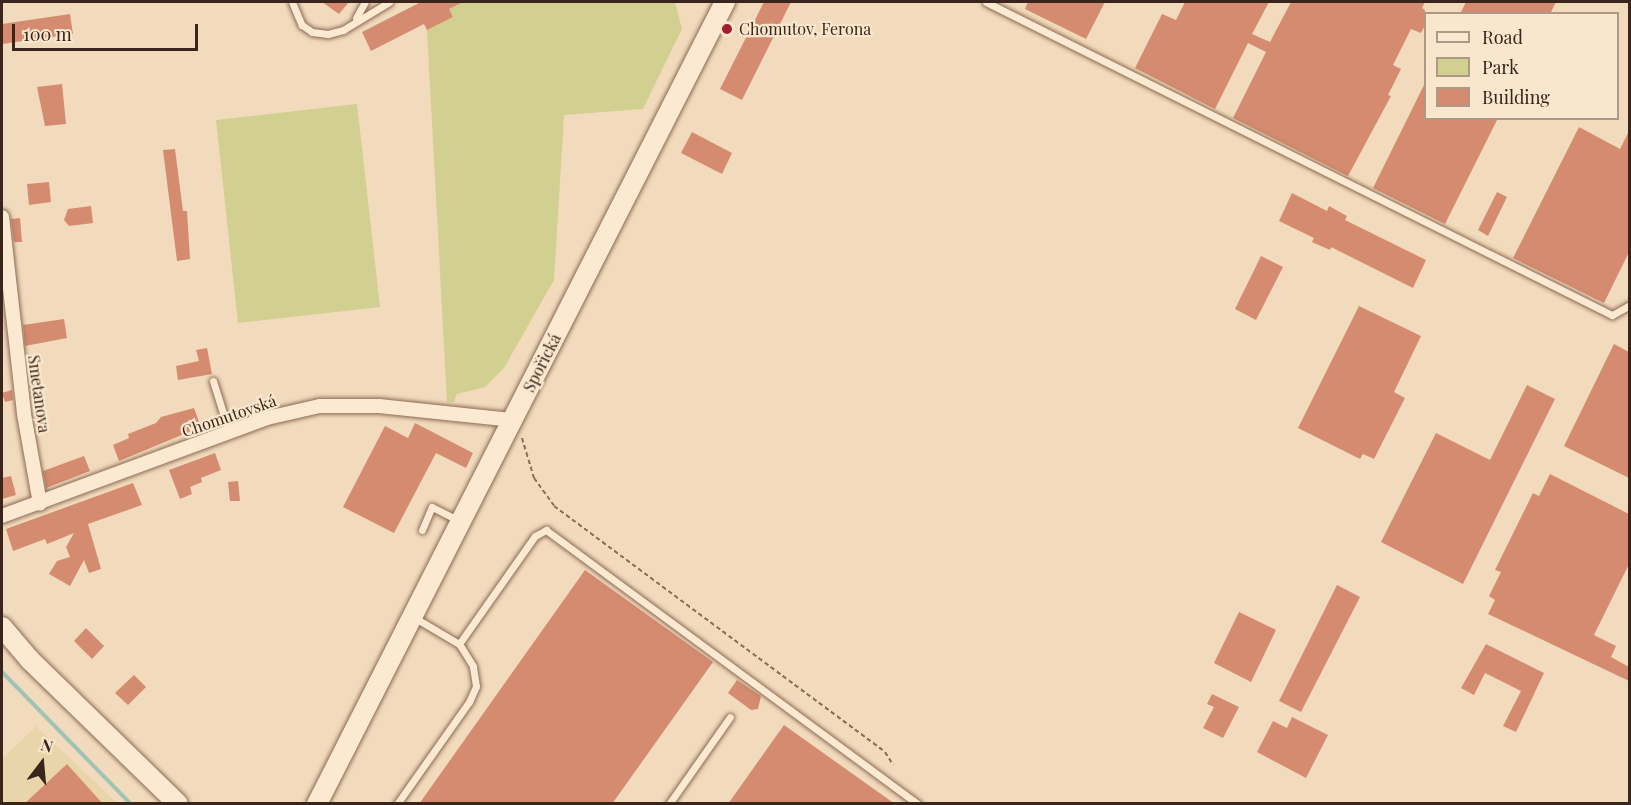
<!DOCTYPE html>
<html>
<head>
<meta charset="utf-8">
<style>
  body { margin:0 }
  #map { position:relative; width:1631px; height:805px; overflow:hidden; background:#f2dbbd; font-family:"Playfair Display",serif }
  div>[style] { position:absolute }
  .farmland>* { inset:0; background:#e8d6aa }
  .green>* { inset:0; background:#d1d090 }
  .stream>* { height:4px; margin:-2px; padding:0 2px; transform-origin:2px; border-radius:2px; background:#a1c3b4 }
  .building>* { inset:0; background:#d48b6f }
  .path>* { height:2px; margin-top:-1px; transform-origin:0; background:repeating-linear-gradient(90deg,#8c6a54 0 4.5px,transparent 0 7.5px) }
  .roads { filter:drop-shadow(0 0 2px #8c6a54) drop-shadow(0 0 2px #8c6a54) }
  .lane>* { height:7px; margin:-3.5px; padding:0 3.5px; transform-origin:3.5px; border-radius:3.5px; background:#fce9d1 }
  .street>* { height:14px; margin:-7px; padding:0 7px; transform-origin:7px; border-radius:7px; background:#fce9d1 }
  .secondary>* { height:20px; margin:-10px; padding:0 10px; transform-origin:10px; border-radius:10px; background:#fce9d1 }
  .dots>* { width:16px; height:16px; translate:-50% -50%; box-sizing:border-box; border:3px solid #f9e6cd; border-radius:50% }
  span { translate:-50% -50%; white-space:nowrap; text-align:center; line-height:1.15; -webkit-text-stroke:4.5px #f9e6cd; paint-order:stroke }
  .poi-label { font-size:16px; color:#39251b }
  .left { translate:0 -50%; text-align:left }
  .street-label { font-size:16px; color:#39251b }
  .frame { position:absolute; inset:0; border:3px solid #39251b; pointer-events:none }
  .legend { position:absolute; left:1424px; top:12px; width:195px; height:108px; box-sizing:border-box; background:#f9e6cd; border:2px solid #ac9986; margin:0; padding:8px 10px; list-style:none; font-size:18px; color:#39251b }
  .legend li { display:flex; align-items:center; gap:12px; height:30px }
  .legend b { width:30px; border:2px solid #ac9986 }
  .north { position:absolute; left:12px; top:733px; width:60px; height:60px; -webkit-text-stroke:4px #f9e6cd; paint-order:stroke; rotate:16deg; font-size:16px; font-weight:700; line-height:24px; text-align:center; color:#39251b }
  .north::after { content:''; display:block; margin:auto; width:21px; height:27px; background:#39251b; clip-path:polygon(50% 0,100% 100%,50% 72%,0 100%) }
  .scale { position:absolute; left:12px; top:24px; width:186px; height:27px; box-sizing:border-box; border:3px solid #39251b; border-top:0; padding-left:8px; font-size:18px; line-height:21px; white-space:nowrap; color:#39251b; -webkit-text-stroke:4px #f9e6cd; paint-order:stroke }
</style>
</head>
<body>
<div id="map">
  <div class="farmland">
    <div style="clip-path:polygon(36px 726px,117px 803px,2px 804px,2px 759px)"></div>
  </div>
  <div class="green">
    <div style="clip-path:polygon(463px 2px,675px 2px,682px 29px,643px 109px,564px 115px,554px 280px,504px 368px,485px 387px,457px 394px,454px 402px,447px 402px,427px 30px,453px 17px,449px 9px)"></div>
    <div style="clip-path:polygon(357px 104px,380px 307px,238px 323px,216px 120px)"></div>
  </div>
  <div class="stream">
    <div style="left:2px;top:672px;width:185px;rotate:45.7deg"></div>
  </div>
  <div class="building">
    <div style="clip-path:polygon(322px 2px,349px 2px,339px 14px)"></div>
    <div style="clip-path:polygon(421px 2px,463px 2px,449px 9px,453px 17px,427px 30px,424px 24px,371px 51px,362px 32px)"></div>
    <div style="clip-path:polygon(764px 2px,791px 2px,742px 100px,720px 89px)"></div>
    <div style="clip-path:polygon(1028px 2px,1105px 2px,1086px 39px,1025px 9px)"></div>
    <div style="clip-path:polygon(1185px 2px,1269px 2px,1252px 34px,1270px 42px,1291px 2px,1425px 2px,1422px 8px,1425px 10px,1425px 25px,1421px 33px,1411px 29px,1393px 65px,1401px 69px,1388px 95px,1391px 96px,1348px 176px,1233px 118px,1266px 52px,1248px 43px,1215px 109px,1135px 68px,1162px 14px,1176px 20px)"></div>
    <div style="clip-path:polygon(1466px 2px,1556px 2px,1550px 14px,1460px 14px)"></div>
    <div style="clip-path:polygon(70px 14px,73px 34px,2px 44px,2px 24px)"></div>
    <div style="clip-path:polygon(1425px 83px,1425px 118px,1498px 118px,1445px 224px,1373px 188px)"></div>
    <div style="clip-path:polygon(62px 84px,66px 124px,45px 126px,37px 87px)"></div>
    <div style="clip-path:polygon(1579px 127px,1620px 149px,1629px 131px,1629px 252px,1604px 303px,1513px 258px)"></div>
    <div style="clip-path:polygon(692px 132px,732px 153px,722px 174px,681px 153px)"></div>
    <div style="clip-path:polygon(175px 149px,183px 211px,187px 211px,190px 259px,177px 261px,163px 150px)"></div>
    <div style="clip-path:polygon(49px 182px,51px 202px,29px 205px,27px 184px)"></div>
    <div style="clip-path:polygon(1497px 192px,1507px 197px,1488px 236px,1478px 230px)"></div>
    <div style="clip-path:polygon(1292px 193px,1327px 211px,1329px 206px,1347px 216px,1345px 220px,1426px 260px,1413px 288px,1331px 247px,1330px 250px,1312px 242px,1314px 238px,1279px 221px)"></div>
    <div style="clip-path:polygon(91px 206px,93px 223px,69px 226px,64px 220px,68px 209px)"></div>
    <div style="clip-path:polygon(20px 218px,22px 242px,14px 242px,11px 219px)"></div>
    <div style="clip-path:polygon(1261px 256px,1283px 267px,1256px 320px,1235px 309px)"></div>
    <div style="clip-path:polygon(1359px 306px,1421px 336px,1394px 392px,1405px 398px,1374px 459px,1363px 454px,1360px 459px,1298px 428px)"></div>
    <div style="clip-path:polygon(64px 319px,67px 338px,25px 346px,23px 325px)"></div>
    <div style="clip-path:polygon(1614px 344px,1629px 352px,1629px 478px,1564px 446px)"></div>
    <div style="clip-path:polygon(207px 348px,212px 374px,178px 380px,176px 366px,199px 361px,196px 350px)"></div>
    <div style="clip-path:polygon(1527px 385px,1555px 399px,1463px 584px,1381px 542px,1436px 433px,1490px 460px)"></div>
    <div style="clip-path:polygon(12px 390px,13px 400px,5px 402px,2px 393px)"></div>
    <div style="clip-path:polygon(194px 408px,201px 427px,119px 461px,113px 445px,129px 438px,128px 434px,156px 423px,161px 417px)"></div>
    <div style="clip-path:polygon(415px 423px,473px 453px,466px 468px,436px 453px,394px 533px,343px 507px,385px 426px,408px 438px)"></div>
    <div style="clip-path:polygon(215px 453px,221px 470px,201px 478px,202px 482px,190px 487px,192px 494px,180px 499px,169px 470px)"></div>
    <div style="clip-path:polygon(84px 456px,90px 471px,46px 488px,43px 471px)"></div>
    <div style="clip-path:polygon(1550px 474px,1629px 514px,1629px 564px,1594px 635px,1616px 646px,1611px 657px,1629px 667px,1629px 681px,1488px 614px,1495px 600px,1489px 596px,1501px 572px,1495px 570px,1533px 493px,1539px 496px)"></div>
    <div style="clip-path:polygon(11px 476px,16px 495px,2px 499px,2px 478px)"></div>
    <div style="clip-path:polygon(238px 481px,240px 501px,230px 501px,228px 482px)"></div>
    <div style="clip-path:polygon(133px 483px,142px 505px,88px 524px,101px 569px,89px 573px,84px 560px,70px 586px,49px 574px,57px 561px,70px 557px,66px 547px,74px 533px,47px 544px,45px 539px,13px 551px,6px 529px)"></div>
    <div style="clip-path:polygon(585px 570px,713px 662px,612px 804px,419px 804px)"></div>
    <div style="clip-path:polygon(1337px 585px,1360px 597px,1301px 712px,1279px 701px)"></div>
    <div style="clip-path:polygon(1239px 612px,1276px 630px,1251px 682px,1214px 663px)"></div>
    <div style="clip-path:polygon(86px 628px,104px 646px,92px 659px,74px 641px)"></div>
    <div style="clip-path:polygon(1486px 644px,1544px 673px,1516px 732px,1503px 726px,1521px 691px,1485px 673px,1474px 695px,1461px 688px)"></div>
    <div style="clip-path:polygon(134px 675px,146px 687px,128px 705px,115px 693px)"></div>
    <div style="clip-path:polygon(737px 680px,761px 696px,758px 709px,751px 710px,728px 693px)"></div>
    <div style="clip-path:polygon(1212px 694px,1239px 707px,1223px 738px,1203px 728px,1214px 707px,1207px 704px)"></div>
    <div style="clip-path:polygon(1292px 717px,1328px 735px,1306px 778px,1257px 752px,1273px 721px,1287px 728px)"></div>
    <div style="clip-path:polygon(784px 725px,895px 804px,728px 804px)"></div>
    <div style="clip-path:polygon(67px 764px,103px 804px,24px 804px)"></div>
  </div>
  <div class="path">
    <div style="left:522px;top:438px;width:42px;rotate:73.3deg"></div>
    <div style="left:534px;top:478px;width:34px;rotate:54deg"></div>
    <div style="left:554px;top:506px;width:412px;rotate:36.6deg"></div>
    <div style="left:885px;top:752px;width:15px;rotate:58deg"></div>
  </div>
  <div class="roads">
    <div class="lane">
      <div style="left:292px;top:2px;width:25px;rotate:67deg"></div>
      <div style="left:302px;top:25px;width:12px;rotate:35deg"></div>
      <div style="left:312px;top:32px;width:16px;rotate:7deg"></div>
      <div style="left:328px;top:34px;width:16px;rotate:-15deg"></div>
      <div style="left:343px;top:30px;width:54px;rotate:-31.3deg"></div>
      <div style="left:986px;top:2px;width:700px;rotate:26.57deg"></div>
      <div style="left:1612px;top:315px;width:21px;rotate:-29deg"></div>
      <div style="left:356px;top:18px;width:18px;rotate:-61deg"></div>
      <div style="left:213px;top:381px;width:53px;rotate:72.6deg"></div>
      <div style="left:422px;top:530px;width:25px;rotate:-67deg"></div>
      <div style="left:432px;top:507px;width:29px;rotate:27deg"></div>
      <div style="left:459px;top:644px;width:132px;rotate:-54.9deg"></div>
      <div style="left:535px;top:536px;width:13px;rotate:-29deg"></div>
      <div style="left:546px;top:530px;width:462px;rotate:36.4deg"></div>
      <div style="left:397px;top:804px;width:125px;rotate:-54.8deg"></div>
      <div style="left:469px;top:702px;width:17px;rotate:-66deg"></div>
      <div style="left:476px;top:686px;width:20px;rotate:-99deg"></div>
      <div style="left:473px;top:666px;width:26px;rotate:-122deg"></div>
      <div style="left:459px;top:644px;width:51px;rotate:-149.4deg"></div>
      <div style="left:669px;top:804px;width:106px;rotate:-55deg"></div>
    </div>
    <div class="street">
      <div style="left:2px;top:217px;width:198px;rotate:83.6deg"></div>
      <div style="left:24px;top:414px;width:91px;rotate:79.9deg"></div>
      <div style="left:2px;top:516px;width:283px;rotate:-20.3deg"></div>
      <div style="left:267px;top:418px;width:54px;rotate:-12.8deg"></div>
      <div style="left:320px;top:406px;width:59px"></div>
      <div style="left:379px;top:406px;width:135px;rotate:6deg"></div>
    </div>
    <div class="secondary">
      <div style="left:2px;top:627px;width:43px;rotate:49.7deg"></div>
      <div style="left:30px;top:660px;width:206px;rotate:44.2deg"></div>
      <div style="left:317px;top:804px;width:900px;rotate:-63.04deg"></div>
    </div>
  </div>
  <div class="dots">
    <div style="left:727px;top:29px;background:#a11e31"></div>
  </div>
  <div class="poi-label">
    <span class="left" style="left:739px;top:29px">Chomutov, Ferona</span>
  </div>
  <div class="street-label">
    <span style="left:542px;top:363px;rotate:-63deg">Spořická</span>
    <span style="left:39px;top:394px;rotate:82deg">Smetanova</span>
    <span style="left:229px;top:416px;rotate:-19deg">Chomutovská</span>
  </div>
  <div class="frame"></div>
  <ul class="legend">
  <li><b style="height:8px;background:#fce9d1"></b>Road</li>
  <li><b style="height:16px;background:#d1d090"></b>Park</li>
  <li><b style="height:16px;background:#d48b6f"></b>Building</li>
  </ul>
  <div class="north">N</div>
  <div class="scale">100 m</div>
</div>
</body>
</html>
